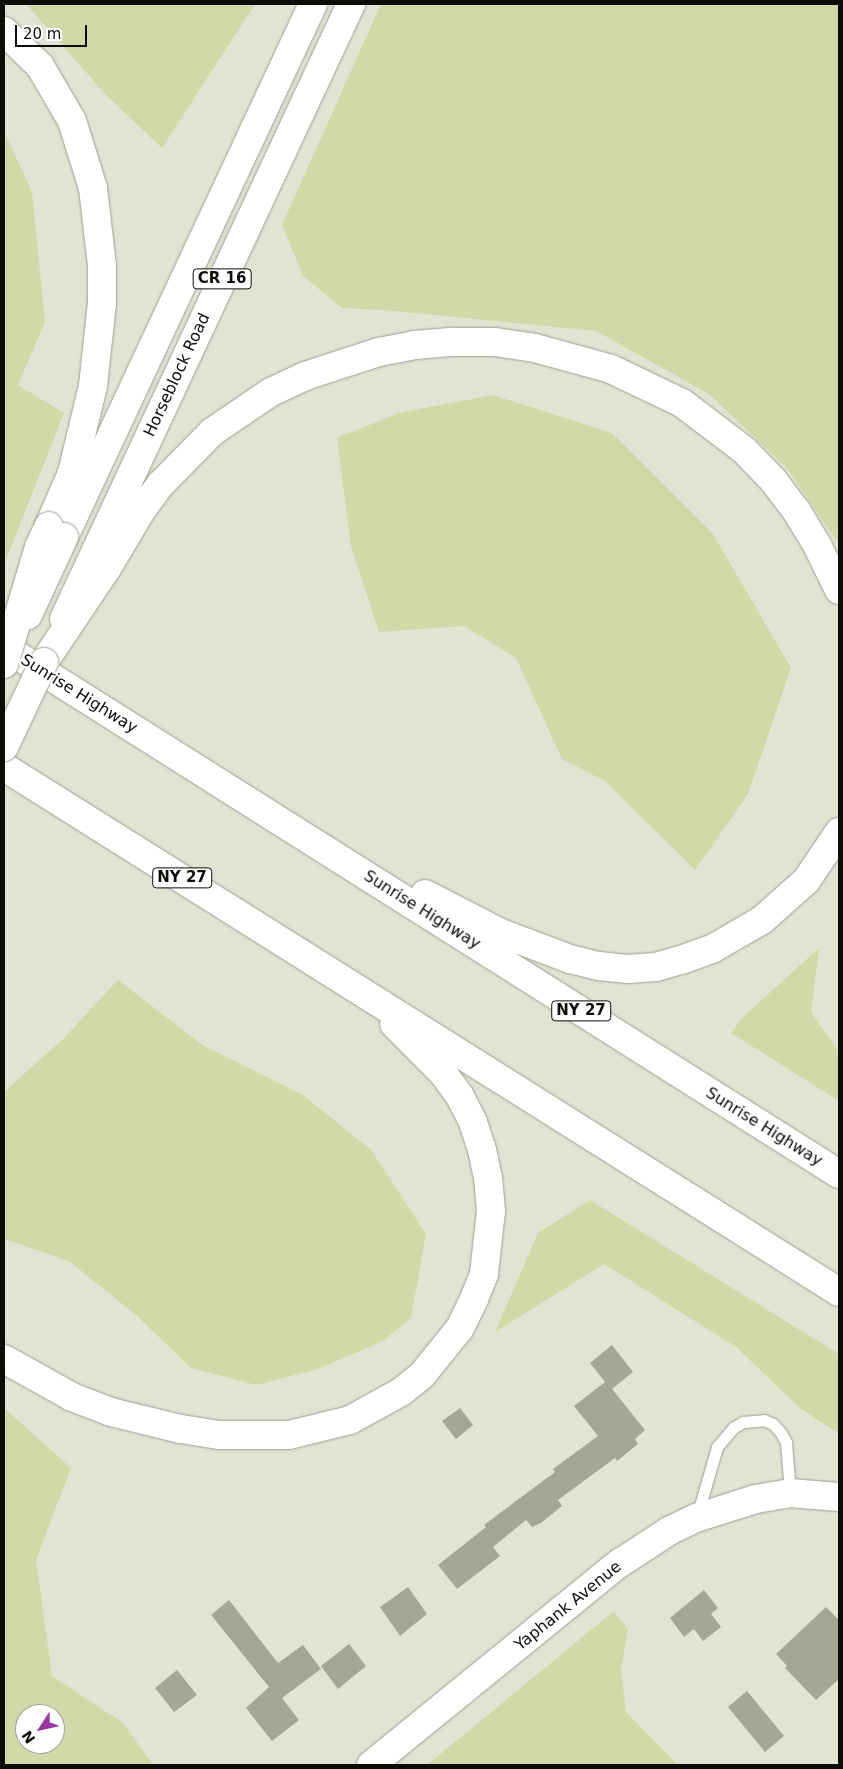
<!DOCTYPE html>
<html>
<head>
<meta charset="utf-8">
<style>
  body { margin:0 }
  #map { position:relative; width:843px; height:1769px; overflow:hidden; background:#e1e4d3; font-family:"DejaVu Sans",sans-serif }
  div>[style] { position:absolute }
  .green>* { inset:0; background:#d2d9a8 }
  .building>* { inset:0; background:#a4a796 }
  .roads { filter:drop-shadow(0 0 1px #9da090) drop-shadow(0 0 1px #9da090) }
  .lane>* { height:11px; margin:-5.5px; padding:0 5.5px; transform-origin:5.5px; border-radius:5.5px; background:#fff }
  .secondary>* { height:28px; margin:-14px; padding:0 14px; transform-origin:14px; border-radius:14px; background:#fff }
  .primary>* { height:28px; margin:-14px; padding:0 14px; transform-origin:14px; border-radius:14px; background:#fff }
  .highway>* { height:28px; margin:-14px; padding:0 14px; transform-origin:14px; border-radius:14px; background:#fff }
  .bridges { filter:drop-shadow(0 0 1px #9da090) drop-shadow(0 0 1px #9da090) }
  .primary-bridge>* { height:28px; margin:-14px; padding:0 14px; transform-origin:14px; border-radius:14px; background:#fff }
  .highway-bridge>* { height:28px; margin:-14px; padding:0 14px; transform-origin:14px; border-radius:14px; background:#fff }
  span { translate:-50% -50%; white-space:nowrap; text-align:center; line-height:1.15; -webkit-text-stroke:4px #fff; paint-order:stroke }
  .shield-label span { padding:1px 4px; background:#fff; border:1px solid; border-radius:4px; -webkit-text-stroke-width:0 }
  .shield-label { font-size:15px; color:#0c0d07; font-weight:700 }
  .street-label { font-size:16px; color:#0c0d07 }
  .frame { position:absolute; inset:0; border:5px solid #0c0d07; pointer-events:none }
  .north { position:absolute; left:15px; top:1704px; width:50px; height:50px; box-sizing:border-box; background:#fff; border:1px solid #9e9e9c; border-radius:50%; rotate:235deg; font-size:14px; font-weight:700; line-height:20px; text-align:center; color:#0c0d07 }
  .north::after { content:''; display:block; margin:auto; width:18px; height:22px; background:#9738a0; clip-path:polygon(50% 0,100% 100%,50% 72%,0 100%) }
  .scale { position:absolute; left:15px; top:25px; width:72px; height:22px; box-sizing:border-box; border:2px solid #0c0d07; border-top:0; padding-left:6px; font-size:15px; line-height:18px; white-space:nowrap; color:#0c0d07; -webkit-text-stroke:4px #fff; paint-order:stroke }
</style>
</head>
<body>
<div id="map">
  <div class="green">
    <div style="clip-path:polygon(26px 4px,255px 4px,162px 148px,106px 95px)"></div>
    <div style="clip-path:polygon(381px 4px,839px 4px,839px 544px,786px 467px,709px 394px,596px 331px,395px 311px,342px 308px,303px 276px,282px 225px)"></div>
    <div style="clip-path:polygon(4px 131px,32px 192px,45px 322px,18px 385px,64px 413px,4px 565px)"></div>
    <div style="clip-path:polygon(493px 395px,612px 433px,713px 534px,791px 668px,748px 794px,695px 870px,605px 781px,562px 759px,516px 658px,464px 626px,379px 632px,351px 546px,337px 438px,399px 413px)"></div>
    <div style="clip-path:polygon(819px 948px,811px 1012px,839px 1052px,839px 1101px,731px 1033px,742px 1018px)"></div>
    <div style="clip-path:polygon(118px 980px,204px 1046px,303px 1095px,371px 1150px,426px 1234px,411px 1318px,383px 1341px,318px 1369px,256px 1385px,191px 1368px,136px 1315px,69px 1261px,4px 1239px,4px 1092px,63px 1039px)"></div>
    <div style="clip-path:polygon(590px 1200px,839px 1354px,839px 1434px,800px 1408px,736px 1347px,604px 1264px,495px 1332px,538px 1233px)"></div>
    <div style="clip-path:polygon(evenodd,4px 1408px,71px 1468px,36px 1560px,52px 1676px,123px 1723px,153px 1765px,4px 1765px,4px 1408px,25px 1714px,55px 1714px,55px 1744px,25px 1744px,25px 1714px)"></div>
    <div style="clip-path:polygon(614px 1611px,628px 1630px,621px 1669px,626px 1712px,678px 1765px,427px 1765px)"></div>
  </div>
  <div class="building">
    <div style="clip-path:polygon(612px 1345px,633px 1372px,612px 1389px,645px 1430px,635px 1439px,638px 1444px,617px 1461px,615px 1458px,558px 1500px,562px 1506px,541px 1523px,532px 1527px,526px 1520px,493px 1547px,500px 1556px,457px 1589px,438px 1565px,486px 1527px,484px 1525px,555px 1472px,553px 1469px,598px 1436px,574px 1406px,605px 1382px,590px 1363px)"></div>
    <div style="clip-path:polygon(460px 1408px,473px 1425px,456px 1439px,442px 1421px)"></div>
    <div style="clip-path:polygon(408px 1587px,427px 1614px,400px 1636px,380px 1607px)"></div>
    <div style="clip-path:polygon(704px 1590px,718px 1608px,711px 1614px,721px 1627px,703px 1641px,694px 1629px,684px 1637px,670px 1618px)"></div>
    <div style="clip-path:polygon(229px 1600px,278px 1663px,303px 1645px,321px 1669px,282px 1698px,299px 1720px,272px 1741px,246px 1708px,269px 1687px,211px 1615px)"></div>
    <div style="clip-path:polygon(826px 1607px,839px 1620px,839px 1679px,816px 1700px,785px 1668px,787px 1666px,776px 1654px)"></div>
    <div style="clip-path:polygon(349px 1644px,366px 1666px,338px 1689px,321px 1666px)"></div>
    <div style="clip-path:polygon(177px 1670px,197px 1695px,174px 1712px,155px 1688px)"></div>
    <div style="clip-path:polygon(747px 1691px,784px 1736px,765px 1752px,728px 1707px)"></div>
  </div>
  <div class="roads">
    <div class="lane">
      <div style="left:697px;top:1516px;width:72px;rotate:-73.8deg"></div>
      <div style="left:717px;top:1447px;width:25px;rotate:-50deg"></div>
      <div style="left:733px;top:1428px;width:12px;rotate:-31deg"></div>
      <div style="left:743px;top:1422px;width:21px;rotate:-5deg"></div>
      <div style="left:764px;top:1420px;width:10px;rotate:24deg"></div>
      <div style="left:773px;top:1424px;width:12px;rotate:48deg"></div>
      <div style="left:781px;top:1433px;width:10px;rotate:61deg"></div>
      <div style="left:786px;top:1442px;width:51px;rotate:85.5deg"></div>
    </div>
    <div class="secondary">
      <div style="left:371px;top:1765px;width:321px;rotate:-39.1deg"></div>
      <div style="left:620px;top:1563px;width:59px;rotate:-33.1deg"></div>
      <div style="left:669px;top:1531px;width:30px;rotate:-26deg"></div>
      <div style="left:696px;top:1518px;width:63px;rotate:-17.6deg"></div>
      <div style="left:756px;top:1499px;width:35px;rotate:-10deg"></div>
      <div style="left:790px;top:1493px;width:49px;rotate:4.7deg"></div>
    </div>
    <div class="primary">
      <div style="left:64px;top:537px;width:588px;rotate:-64.96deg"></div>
      <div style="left:64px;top:619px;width:679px;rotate:-64.98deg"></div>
    </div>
    <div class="highway">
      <div style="left:4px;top:31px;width:50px;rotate:44.2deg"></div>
      <div style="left:40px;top:66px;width:64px;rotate:59.8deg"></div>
      <div style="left:72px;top:121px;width:70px;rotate:72.6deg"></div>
      <div style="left:93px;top:188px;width:79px;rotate:83.4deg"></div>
      <div style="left:102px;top:266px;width:37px;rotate:90deg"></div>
      <div style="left:102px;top:303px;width:83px;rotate:96.2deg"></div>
      <div style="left:93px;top:386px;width:89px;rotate:103.6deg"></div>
      <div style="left:72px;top:473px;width:58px;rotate:113.5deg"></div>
      <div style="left:4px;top:647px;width:987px;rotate:32.26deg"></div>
      <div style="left:44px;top:662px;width:113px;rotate:-56.2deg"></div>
      <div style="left:107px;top:568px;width:66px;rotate:-59.2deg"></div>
      <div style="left:141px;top:511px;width:32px;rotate:-54deg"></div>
      <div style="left:160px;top:485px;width:74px;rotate:-45.5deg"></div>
      <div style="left:212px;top:432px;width:71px;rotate:-34.1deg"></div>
      <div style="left:271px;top:392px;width:38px;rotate:-25deg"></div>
      <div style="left:305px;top:376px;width:78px;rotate:-18deg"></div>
      <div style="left:379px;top:352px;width:37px;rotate:-11deg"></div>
      <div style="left:415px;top:345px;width:38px;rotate:-5deg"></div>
      <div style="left:453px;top:342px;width:42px"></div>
      <div style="left:495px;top:342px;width:40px;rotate:8.5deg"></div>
      <div style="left:535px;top:348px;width:79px;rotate:15.4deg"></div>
      <div style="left:611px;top:369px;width:79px;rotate:25.6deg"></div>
      <div style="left:682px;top:403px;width:78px;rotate:37.2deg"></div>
      <div style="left:744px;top:450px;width:42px;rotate:46deg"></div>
      <div style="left:773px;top:480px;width:38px;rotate:53deg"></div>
      <div style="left:796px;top:510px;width:41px;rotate:59deg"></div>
      <div style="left:817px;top:545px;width:50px;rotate:63.9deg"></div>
      <div style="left:4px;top:767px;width:986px;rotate:32.16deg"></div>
      <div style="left:425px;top:894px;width:85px;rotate:27.2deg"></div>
      <div style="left:501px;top:933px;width:74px;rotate:20.6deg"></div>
      <div style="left:570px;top:959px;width:30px;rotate:14deg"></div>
      <div style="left:599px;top:966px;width:28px;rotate:6deg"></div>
      <div style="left:627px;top:969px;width:29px;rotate:-4deg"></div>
      <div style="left:656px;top:967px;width:29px;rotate:-16deg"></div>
      <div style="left:684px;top:959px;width:30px;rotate:-20deg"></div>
      <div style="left:712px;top:949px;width:58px;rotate:-30.1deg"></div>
      <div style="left:762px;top:920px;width:59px;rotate:-41.6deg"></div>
      <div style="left:806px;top:881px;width:59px;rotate:-56deg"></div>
      <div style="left:4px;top:1359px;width:78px;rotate:29.2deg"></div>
      <div style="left:72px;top:1397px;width:42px;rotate:21deg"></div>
      <div style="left:111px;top:1412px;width:72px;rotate:13.7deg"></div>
      <div style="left:181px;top:1429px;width:39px;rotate:9deg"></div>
      <div style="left:220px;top:1435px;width:69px"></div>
      <div style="left:289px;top:1435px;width:63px;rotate:-13.8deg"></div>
      <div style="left:350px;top:1420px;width:58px;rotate:-28.8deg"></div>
      <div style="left:401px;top:1392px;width:27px;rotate:-39deg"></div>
      <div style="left:422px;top:1375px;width:60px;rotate:-51deg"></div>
      <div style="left:460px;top:1328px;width:32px;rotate:-64deg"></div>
      <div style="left:474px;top:1299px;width:27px;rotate:-68deg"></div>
      <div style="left:484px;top:1274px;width:63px;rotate:-83.7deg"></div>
      <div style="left:491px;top:1211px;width:33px;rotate:-95deg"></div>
      <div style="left:488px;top:1178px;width:29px;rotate:-102deg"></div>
      <div style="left:482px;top:1150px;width:29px;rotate:-108deg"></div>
      <div style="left:473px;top:1122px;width:30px;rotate:-117deg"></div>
      <div style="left:459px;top:1095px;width:27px;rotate:-126deg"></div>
      <div style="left:443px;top:1073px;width:69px;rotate:-135deg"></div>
    </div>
  </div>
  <div class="bridges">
    <div class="primary-bridge">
      <div style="left:28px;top:615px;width:86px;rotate:-65.2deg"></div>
      <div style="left:4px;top:747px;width:94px;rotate:-64.8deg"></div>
    </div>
    <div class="highway-bridge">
      <div style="left:4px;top:664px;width:122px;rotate:-73.3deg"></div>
      <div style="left:39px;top:547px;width:23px;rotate:-65deg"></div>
    </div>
  </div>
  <div class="shield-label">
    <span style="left:222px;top:279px">CR 16</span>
    <span style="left:182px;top:878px">NY 27</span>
    <span style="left:581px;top:1011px">NY 27</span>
  </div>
  <div class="street-label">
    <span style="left:177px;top:375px;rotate:-65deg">Horseblock Road</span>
    <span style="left:79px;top:694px;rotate:32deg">Sunrise Highway</span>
    <span style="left:422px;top:910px;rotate:32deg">Sunrise Highway</span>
    <span style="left:764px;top:1127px;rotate:32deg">Sunrise Highway</span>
    <span style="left:568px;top:1606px;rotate:-39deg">Yaphank Avenue</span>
  </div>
  <div class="frame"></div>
  <div class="north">N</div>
  <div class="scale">20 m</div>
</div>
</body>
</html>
